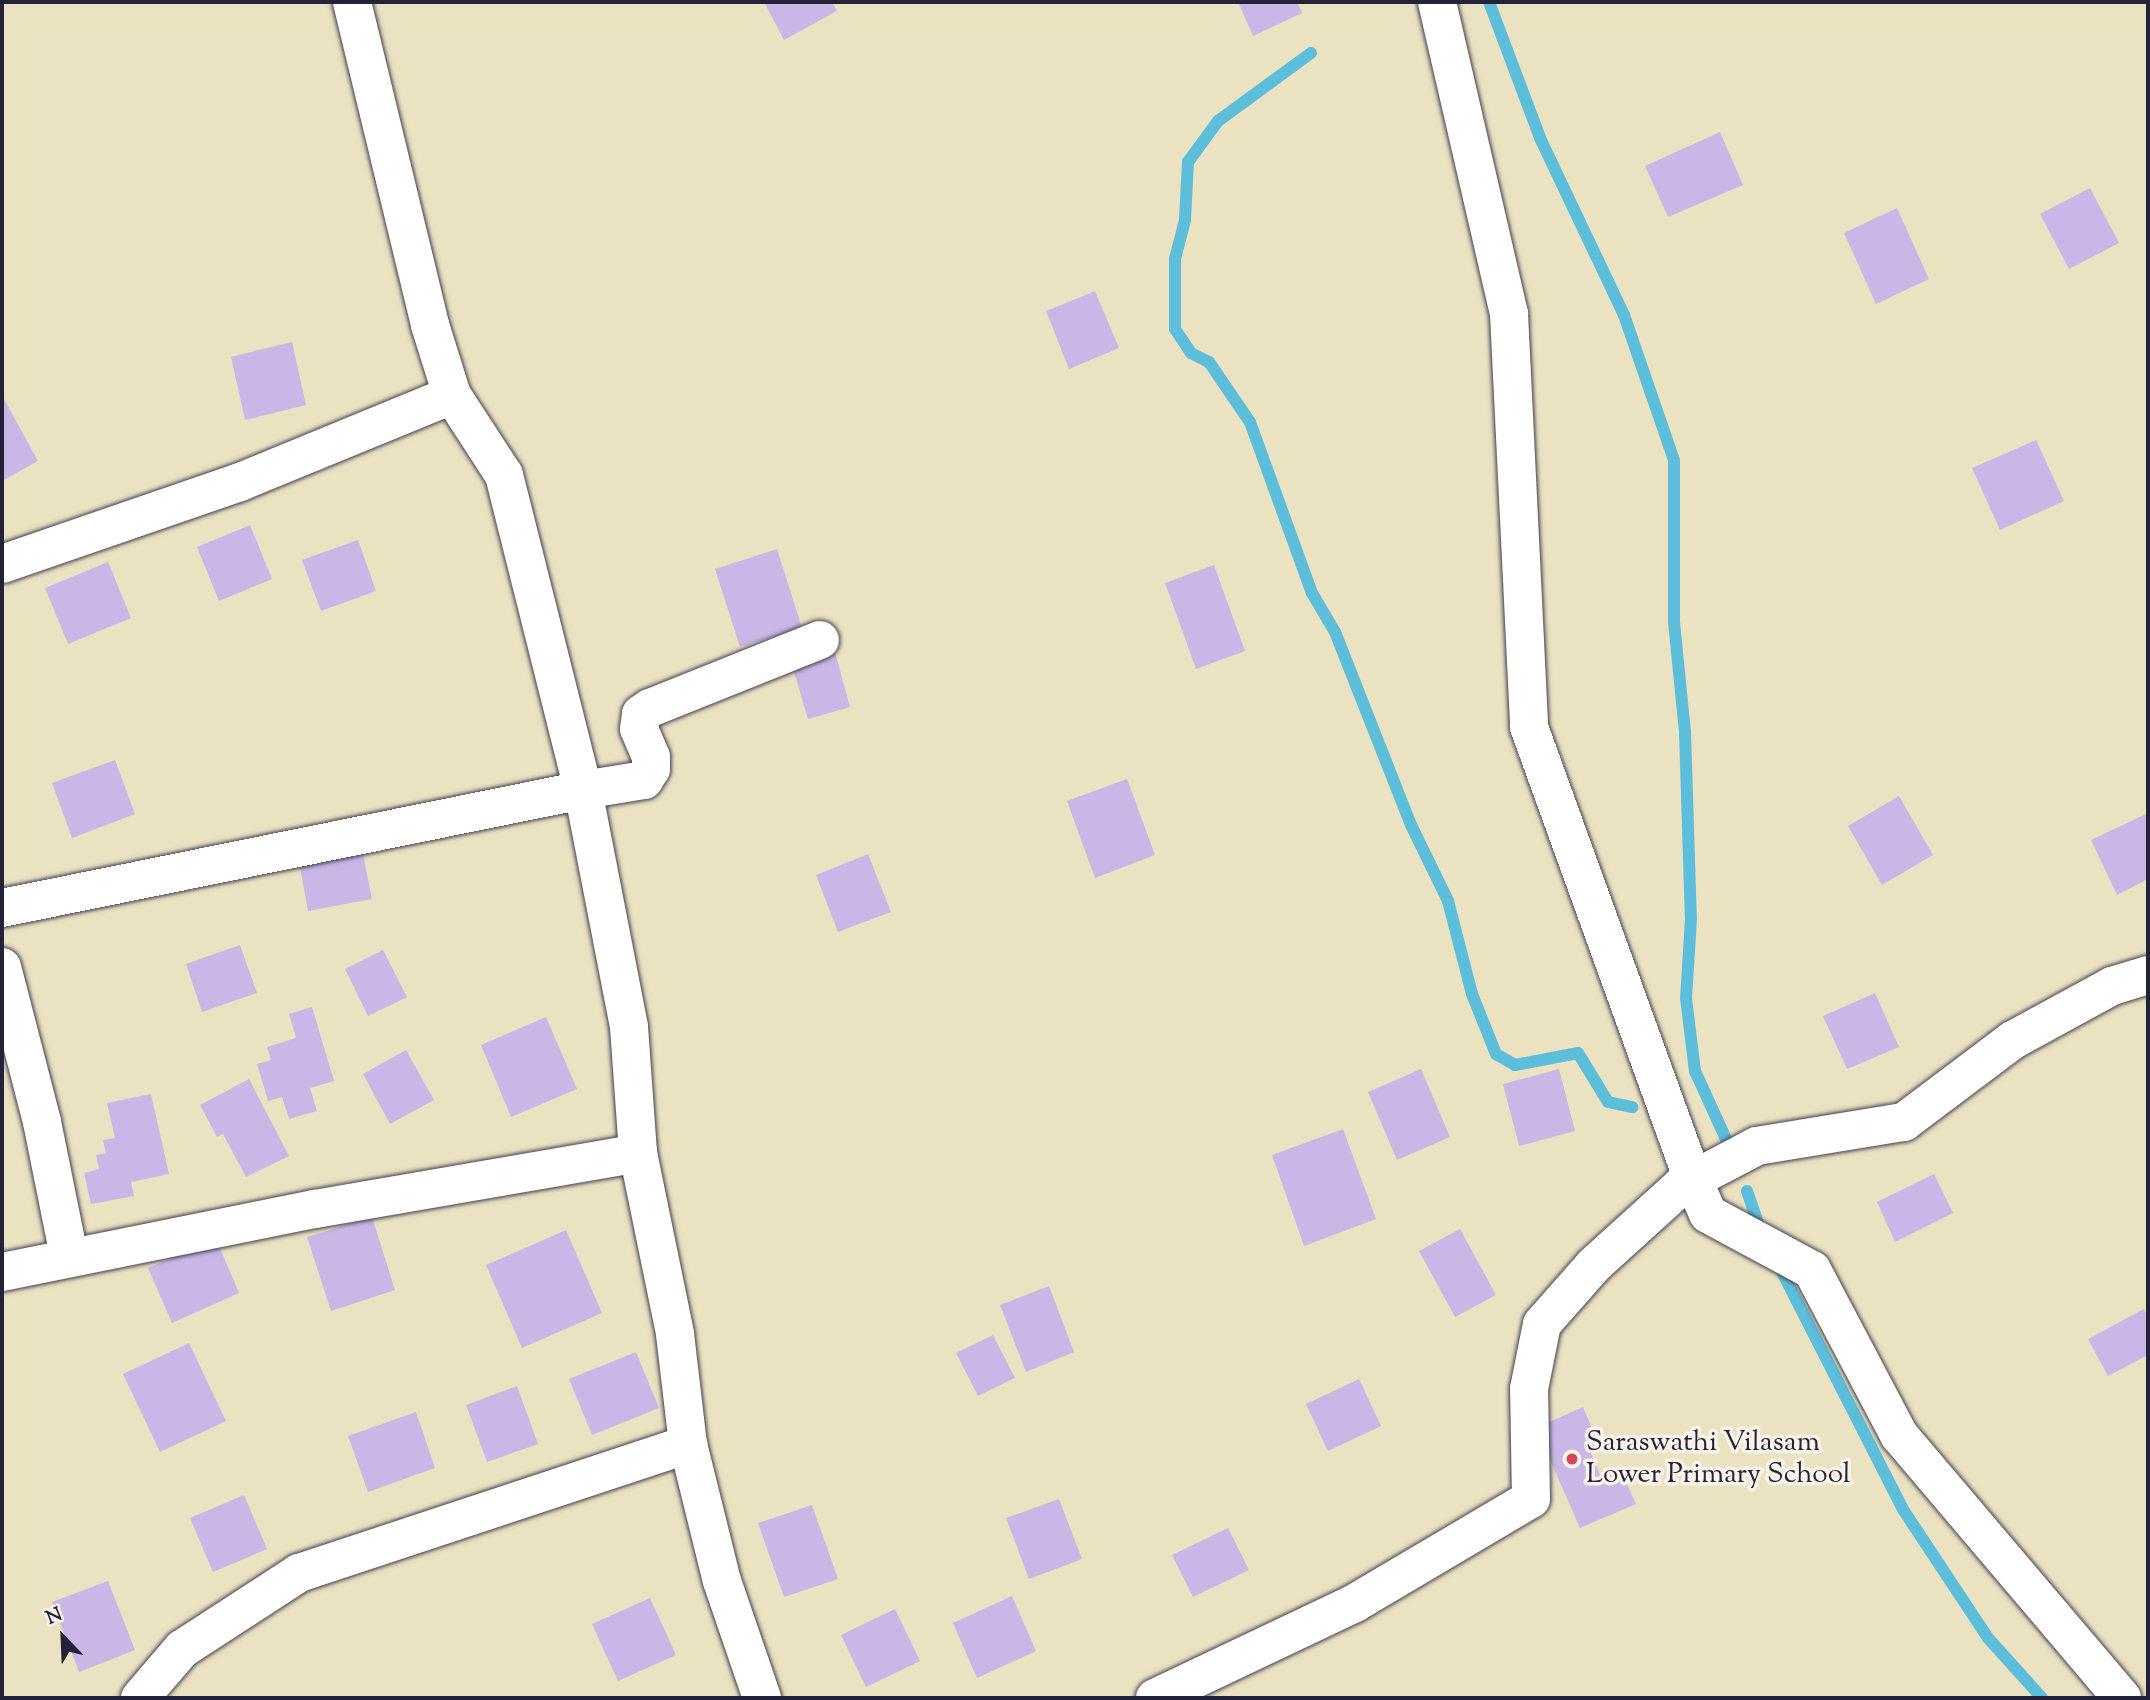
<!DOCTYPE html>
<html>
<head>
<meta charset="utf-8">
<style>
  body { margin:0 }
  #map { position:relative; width:2150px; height:1700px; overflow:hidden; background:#ebe2c2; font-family:"Sorts Mill Goudy",serif }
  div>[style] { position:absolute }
  .stream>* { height:12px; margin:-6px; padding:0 6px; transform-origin:6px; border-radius:6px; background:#5dbedb }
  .building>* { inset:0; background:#cab7e7 }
  .roads { filter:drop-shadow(0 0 2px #403f4f) drop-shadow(0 0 2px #403f4f) }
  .minor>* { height:38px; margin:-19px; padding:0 19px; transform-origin:19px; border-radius:19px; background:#fff }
  .dots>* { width:19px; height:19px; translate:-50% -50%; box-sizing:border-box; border:4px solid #f7f3e8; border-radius:50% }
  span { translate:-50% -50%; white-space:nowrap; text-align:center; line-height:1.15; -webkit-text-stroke:7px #f7f3e8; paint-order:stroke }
  .poi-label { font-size:28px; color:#22223b }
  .left { translate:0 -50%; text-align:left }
  .frame { position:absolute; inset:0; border:4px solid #22223b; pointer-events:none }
  .north { position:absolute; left:28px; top:1602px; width:70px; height:70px; -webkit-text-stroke:5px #f7f3e8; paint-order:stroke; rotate:337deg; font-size:19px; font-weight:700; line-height:28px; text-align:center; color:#22223b }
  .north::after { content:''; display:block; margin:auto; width:24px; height:32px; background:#22223b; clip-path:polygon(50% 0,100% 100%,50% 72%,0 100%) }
</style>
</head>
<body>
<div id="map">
  <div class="stream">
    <div style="left:1489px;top:2px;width:145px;rotate:69.4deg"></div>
    <div style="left:1540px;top:138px;width:196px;rotate:64.6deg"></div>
    <div style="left:1624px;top:315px;width:153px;rotate:71deg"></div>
    <div style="left:1674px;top:460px;width:162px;rotate:90deg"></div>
    <div style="left:1674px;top:622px;width:111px;rotate:84.3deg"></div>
    <div style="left:1685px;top:732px;width:187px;rotate:88.2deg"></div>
    <div style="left:1691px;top:919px;width:79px;rotate:93.6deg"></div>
    <div style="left:1686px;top:998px;width:74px;rotate:83deg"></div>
    <div style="left:1695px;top:1071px;width:75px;rotate:65.5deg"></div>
    <div style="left:1311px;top:53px;width:115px;rotate:143.8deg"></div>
    <div style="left:1218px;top:121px;width:51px;rotate:126.2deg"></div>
    <div style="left:1188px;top:162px;width:58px;rotate:93deg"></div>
    <div style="left:1185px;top:220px;width:40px;rotate:104.4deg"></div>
    <div style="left:1175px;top:259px;width:70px;rotate:90deg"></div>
    <div style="left:1175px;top:329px;width:29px;rotate:56deg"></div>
    <div style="left:1191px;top:353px;width:20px;rotate:27deg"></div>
    <div style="left:1209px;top:362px;width:73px;rotate:55.7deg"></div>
    <div style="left:1250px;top:422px;width:182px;rotate:70.1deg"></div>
    <div style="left:1312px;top:593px;width:45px;rotate:59.5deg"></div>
    <div style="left:1335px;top:632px;width:207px;rotate:68.5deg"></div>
    <div style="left:1411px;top:825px;width:85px;rotate:64deg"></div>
    <div style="left:1448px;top:901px;width:96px;rotate:75.5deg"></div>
    <div style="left:1472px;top:994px;width:65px;rotate:68.2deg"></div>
    <div style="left:1496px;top:1054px;width:22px;rotate:30deg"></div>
    <div style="left:1515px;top:1065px;width:64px;rotate:-10.8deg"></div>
    <div style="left:1578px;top:1053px;width:57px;rotate:58.5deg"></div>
    <div style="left:1608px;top:1102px;width:25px;rotate:12deg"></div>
    <div style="left:1747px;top:1191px;width:36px;rotate:71deg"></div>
    <div style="left:1778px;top:1264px;width:277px;rotate:63deg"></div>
    <div style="left:1904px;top:1511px;width:152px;rotate:56.5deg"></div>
    <div style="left:1988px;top:1638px;width:81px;rotate:48deg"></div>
  </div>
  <div class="building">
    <div style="clip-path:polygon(764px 2px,832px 2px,837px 11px,784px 40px)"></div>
    <div style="clip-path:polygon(1238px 2px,1297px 2px,1302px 13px,1253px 36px)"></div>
    <div style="clip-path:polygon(1720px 132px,1743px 185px,1668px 217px,1645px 166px)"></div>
    <div style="clip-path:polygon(2090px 188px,2119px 243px,2069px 269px,2040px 214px)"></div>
    <div style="clip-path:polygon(1897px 208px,1929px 279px,1876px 304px,1844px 233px)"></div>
    <div style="clip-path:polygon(1095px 291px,1119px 348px,1069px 369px,1046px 311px)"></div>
    <div style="clip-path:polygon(292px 342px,306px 405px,245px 420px,231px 357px)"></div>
    <div style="clip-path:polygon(4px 399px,38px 461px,2px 481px,2px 400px)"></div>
    <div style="clip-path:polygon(2036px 440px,2064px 501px,2000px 530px,1972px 468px)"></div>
    <div style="clip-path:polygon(250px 525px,272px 579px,219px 601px,197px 547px)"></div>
    <div style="clip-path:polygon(358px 540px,376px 591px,321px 611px,302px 560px)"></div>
    <div style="clip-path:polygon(777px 549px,802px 628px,740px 647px,715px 569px)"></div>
    <div style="clip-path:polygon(108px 562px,131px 618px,68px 644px,45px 588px)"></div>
    <div style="clip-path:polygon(1214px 565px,1245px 651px,1196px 669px,1165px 583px)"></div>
    <div style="clip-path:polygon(835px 652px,850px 707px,808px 719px,792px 665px)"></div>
    <div style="clip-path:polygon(115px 760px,135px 814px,72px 838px,52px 783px)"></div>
    <div style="clip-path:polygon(1127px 779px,1155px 855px,1095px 878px,1067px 801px)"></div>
    <div style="clip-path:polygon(1899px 796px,1933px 855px,1882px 885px,1848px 826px)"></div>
    <div style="clip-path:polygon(2148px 813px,2148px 879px,2117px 895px,2091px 840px)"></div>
    <div style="clip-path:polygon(361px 844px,372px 899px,308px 911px,298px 856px)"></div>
    <div style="clip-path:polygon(868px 854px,891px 912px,838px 932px,816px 875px)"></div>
    <div style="clip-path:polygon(240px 945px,257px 993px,202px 1012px,186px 964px)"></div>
    <div style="clip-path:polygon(383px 950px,407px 997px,368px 1016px,345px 969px)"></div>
    <div style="clip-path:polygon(1875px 993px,1899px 1047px,1847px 1069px,1823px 1016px)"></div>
    <div style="clip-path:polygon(312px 1007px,334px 1081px,310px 1088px,317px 1111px,289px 1119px,282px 1097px,268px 1101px,257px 1064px,271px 1060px,267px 1047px,296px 1038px,289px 1014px)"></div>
    <div style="clip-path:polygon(546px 1017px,577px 1089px,511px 1117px,481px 1045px)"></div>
    <div style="clip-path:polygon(406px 1050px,434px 1100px,390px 1124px,363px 1074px)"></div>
    <div style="clip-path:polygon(1421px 1069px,1450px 1137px,1397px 1160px,1368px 1092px)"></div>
    <div style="clip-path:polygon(1559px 1069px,1575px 1131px,1519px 1146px,1503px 1084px)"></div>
    <div style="clip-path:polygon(249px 1079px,289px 1156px,246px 1177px,223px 1134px,217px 1137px,200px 1105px)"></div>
    <div style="clip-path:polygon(151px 1094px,169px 1174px,131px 1182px,134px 1196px,91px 1204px,84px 1173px,99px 1169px,96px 1155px,106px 1153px,103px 1140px,115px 1138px,107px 1103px)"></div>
    <div style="clip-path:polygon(1343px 1129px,1376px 1219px,1304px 1246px,1272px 1155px)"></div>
    <div style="clip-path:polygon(1934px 1174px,1953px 1213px,1895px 1242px,1877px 1202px)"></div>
    <div style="clip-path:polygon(372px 1217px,395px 1290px,331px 1311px,307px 1237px)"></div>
    <div style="clip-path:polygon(1460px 1229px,1496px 1295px,1455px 1317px,1419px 1251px)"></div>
    <div style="clip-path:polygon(566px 1230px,602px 1313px,522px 1348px,486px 1265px)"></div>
    <div style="clip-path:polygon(216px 1239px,239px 1293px,172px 1323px,148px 1268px)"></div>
    <div style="clip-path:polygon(1049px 1286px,1074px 1352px,1026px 1372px,1000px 1305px)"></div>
    <div style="clip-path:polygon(2144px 1309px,2148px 1318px,2148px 1355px,2108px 1376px,2088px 1339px)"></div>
    <div style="clip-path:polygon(993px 1335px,1015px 1378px,978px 1396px,956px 1353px)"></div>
    <div style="clip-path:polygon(189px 1343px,226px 1421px,160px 1452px,123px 1374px)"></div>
    <div style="clip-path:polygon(636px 1352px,659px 1408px,592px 1435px,569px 1379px)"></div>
    <div style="clip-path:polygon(1359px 1379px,1381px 1426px,1328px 1451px,1306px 1404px)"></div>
    <div style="clip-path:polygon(517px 1386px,538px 1444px,487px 1462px,466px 1405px)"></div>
    <div style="clip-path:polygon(1583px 1407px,1599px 1445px,1589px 1449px,1601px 1477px,1620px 1469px,1636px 1504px,1580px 1528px,1536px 1428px)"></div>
    <div style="clip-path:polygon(416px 1412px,435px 1468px,368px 1492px,348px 1436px)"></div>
    <div style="clip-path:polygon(244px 1495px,267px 1549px,213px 1572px,190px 1518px)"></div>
    <div style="clip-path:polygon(1059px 1499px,1082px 1559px,1029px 1579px,1006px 1518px)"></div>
    <div style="clip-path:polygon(812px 1505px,838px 1579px,784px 1597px,758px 1523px)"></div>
    <div style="clip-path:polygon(1228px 1528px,1249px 1570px,1193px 1597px,1172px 1555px)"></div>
    <div style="clip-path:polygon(108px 1581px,135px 1650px,79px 1672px,52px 1602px)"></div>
    <div style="clip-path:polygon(1012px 1596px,1036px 1651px,977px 1678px,953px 1623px)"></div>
    <div style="clip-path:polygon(650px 1598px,676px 1655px,618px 1681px,592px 1624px)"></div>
    <div style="clip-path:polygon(895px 1609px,920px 1661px,866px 1687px,841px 1635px)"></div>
  </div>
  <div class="roads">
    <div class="minor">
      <div style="left:352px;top:2px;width:332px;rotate:76.4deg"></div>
      <div style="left:430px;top:325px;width:73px;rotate:72.6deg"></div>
      <div style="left:452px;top:395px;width:95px;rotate:57deg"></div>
      <div style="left:504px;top:475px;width:325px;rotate:75.9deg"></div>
      <div style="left:583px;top:790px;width:241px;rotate:79deg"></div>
      <div style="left:629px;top:1027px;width:126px;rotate:85.9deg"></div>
      <div style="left:638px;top:1153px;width:185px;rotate:78.4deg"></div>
      <div style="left:675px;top:1334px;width:111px;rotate:83.3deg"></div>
      <div style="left:688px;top:1444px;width:141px;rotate:76.1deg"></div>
      <div style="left:722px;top:1581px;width:124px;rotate:71.1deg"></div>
      <div style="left:1437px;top:2px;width:320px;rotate:77deg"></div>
      <div style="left:1509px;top:314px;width:413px;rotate:87.2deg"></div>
      <div style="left:1529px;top:727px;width:482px;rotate:70.1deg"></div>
      <div style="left:1693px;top:1180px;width:37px;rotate:66deg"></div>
      <div style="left:1708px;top:1214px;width:118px;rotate:28.3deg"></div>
      <div style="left:1812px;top:1270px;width:187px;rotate:62.2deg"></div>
      <div style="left:1899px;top:1435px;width:345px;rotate:49.7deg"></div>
      <div style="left:2px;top:564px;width:252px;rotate:-19deg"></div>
      <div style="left:240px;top:482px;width:229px;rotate:-22.3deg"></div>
      <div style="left:2px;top:908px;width:593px;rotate:-11.48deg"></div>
      <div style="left:583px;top:790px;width:62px;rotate:-9.3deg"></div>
      <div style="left:644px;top:780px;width:13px;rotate:-58deg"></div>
      <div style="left:651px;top:769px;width:12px;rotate:-90deg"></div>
      <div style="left:651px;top:757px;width:30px;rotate:-113deg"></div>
      <div style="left:639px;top:729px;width:15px;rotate:-82deg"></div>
      <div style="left:641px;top:714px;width:11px;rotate:-34deg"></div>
      <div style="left:650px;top:708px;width:183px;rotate:-21.8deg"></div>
      <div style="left:2px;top:967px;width:160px;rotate:75.5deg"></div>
      <div style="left:42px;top:1122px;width:137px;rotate:78.6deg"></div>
      <div style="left:2px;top:1272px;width:319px;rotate:-11.4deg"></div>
      <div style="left:315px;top:1209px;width:328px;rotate:-9.8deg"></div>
      <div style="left:140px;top:1698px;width:65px;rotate:-49.4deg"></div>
      <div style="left:182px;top:1649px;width:140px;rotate:-33deg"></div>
      <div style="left:299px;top:1573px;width:410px;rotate:-18.3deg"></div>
      <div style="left:1155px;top:1698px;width:221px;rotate:-25.4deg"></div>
      <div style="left:1355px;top:1603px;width:204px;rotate:-30.6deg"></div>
      <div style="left:1531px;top:1499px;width:110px;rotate:-91deg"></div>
      <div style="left:1529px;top:1389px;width:66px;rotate:-78.7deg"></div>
      <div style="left:1542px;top:1324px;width:79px;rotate:-48.6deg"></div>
      <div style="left:1594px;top:1265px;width:118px;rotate:-42.2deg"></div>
      <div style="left:1681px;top:1186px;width:86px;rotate:-27.8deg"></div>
      <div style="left:1757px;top:1146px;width:149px;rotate:-9.3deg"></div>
      <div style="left:1904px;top:1122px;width:136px;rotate:-37deg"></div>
      <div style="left:2013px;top:1040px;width:113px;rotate:-28.6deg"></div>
      <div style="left:2112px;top:986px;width:38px;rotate:-17deg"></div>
    </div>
  </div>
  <div class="dots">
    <div style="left:1572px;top:1459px;background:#d1495b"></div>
  </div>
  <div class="poi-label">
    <span class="left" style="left:1586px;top:1459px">Saraswathi Vilasam<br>Lower Primary School</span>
  </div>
  <div class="frame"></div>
  <div class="north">N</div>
</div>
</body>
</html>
